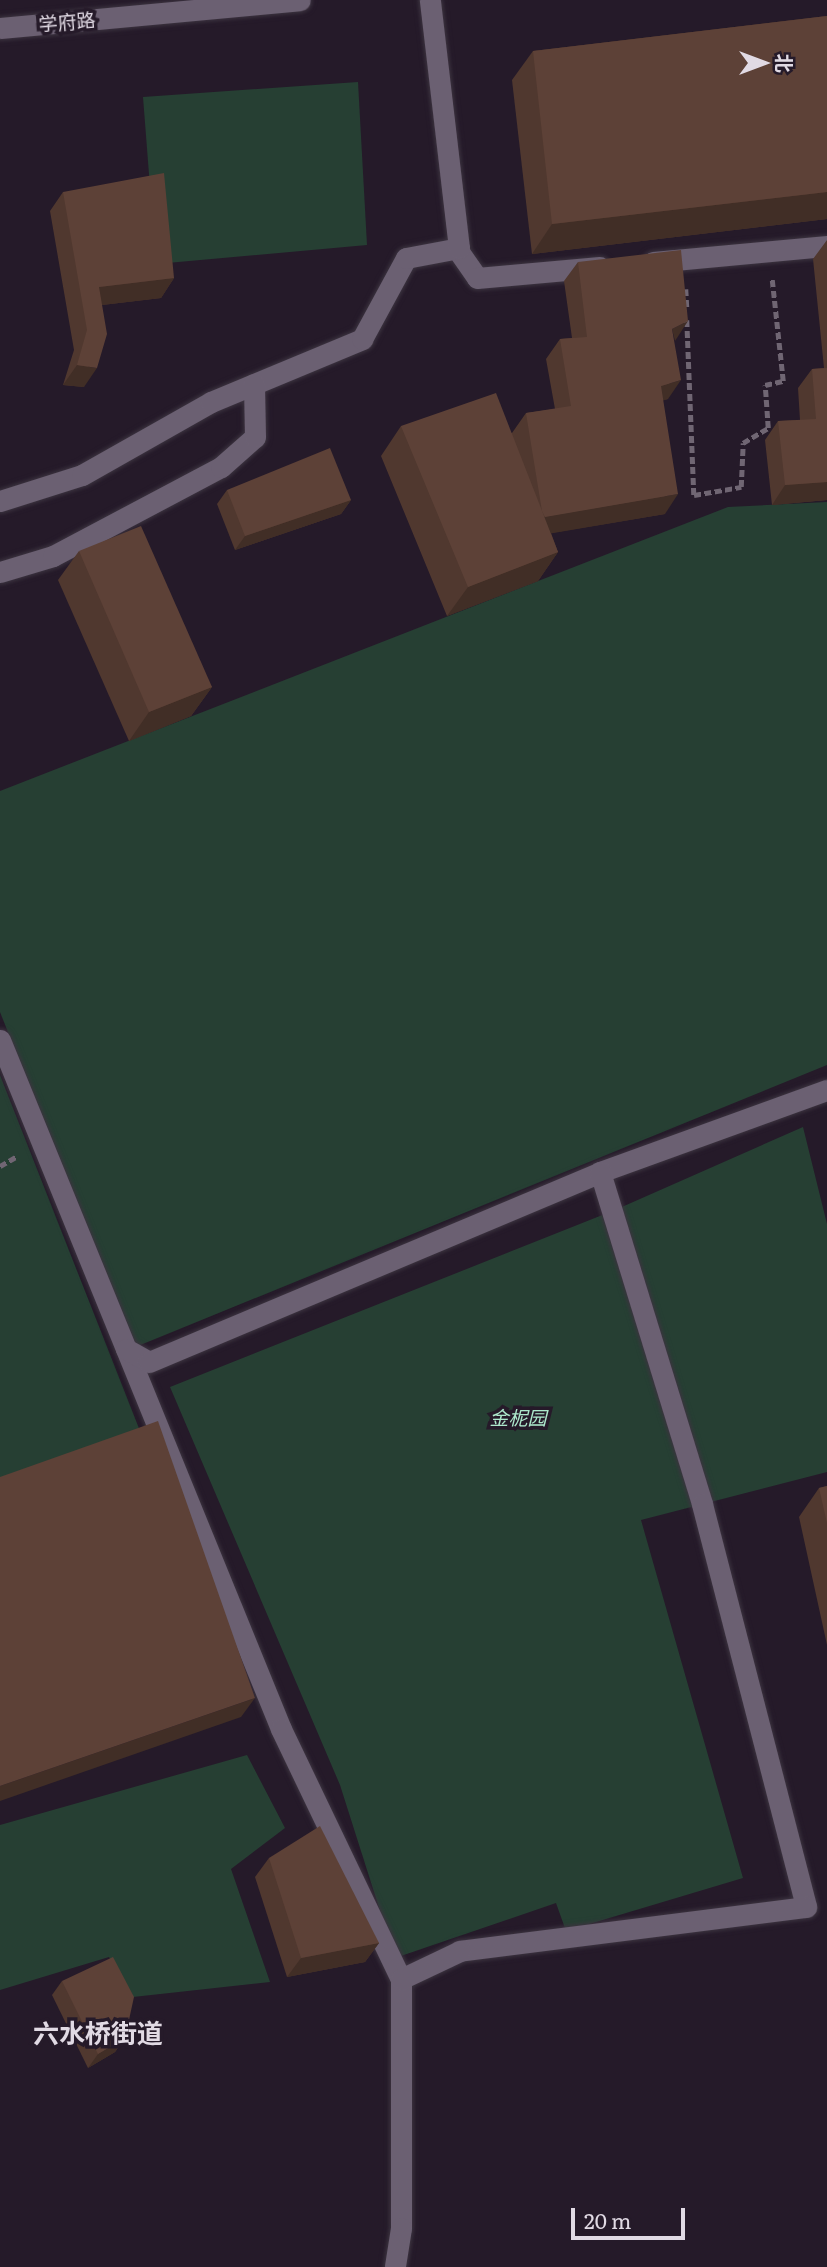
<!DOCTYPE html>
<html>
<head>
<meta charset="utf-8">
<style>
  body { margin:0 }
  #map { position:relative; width:827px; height:2267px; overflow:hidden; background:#251a29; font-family:Literata,"Noto Sans SC",serif }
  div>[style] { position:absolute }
  .green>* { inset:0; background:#263f33 }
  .path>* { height:4.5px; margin-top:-2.25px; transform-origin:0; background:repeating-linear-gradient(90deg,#706673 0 7px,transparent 0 10.5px) }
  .roads { filter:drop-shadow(0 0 2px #3c3440) drop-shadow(0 0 2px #3c3440) }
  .minor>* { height:21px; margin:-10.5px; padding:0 10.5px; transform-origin:10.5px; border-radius:10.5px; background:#6b6072 }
  .wall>* { inset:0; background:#50382f }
  .shaded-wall>* { inset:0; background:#412e26 }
  .building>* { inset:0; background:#5d4137 }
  span { translate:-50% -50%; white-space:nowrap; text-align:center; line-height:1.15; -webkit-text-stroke:7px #251a29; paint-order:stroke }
  .street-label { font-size:19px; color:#e1dae4 }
  .park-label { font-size:19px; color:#ade8cc; font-style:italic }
  .district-label { font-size:26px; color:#e1dae4; font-weight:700 }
  .north { position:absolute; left:729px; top:28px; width:70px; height:70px; -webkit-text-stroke:5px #251a29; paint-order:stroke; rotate:90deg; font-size:19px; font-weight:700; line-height:28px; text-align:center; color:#e1dae4 }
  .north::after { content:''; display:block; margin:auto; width:24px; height:32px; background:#e1dae4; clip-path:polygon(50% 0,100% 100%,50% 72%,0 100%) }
  .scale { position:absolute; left:571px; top:2208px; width:114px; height:32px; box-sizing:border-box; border:4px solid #e1dae4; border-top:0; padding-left:9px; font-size:21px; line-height:24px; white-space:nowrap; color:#e1dae4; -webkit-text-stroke:5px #251a29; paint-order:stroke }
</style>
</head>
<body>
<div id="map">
  <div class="green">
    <div style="clip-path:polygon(358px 82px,367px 245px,156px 264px,143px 97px)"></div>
    <div style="clip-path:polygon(827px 502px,827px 1065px,133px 1348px,0 1012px,0 791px,728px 507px)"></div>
    <div style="clip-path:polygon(0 1075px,144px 1441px,0 1490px)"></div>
    <div style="clip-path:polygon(803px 1127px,827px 1224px,827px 1472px,641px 1520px,743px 1878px,566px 1931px,556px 1903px,395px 1958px,340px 1785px,170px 1387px,615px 1210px)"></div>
    <div style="clip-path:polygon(247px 1755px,285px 1828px,231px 1869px,270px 1982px,133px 1997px,109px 1957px,0 1990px,0 1825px)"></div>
  </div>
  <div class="path">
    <div style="left:686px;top:289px;width:19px;rotate:87deg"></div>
    <div style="left:687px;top:320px;width:175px;rotate:87.7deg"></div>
    <div style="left:694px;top:495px;width:48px;rotate:-9.7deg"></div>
    <div style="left:741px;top:487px;width:44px;rotate:-87.4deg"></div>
    <div style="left:743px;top:443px;width:29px;rotate:-31deg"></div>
    <div style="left:768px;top:428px;width:43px;rotate:-94deg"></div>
    <div style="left:765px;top:385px;width:18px;rotate:-13deg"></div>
    <div style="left:783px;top:381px;width:102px;rotate:-96.2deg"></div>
    <div style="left:0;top:1166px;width:20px;rotate:-30deg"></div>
  </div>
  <div class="roads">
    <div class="minor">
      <div style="left:0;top:28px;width:301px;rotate:-5.3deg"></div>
      <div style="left:457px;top:249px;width:35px;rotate:55deg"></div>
      <div style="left:477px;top:278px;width:123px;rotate:-5.1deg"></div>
      <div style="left:653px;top:262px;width:175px;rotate:-5.3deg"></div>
      <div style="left:0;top:501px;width:86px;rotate:-17.6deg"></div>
      <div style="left:82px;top:475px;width:148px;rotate:-29.5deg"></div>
      <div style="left:211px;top:402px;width:164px;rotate:-22.6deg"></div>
      <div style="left:362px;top:339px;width:92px;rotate:-61.5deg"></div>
      <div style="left:406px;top:258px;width:54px;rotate:-10.7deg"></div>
      <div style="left:459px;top:248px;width:250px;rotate:-96.7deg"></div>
      <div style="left:0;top:572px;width:55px;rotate:-16.8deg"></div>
      <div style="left:53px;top:556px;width:190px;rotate:-27.9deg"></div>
      <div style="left:221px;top:467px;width:45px;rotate:-41.4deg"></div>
      <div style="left:255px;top:437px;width:53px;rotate:-91.1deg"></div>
      <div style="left:0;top:1040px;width:744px;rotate:67.81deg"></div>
      <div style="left:281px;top:1729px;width:277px;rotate:64.4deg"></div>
      <div style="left:401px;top:1979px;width:249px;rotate:90deg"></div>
      <div style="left:401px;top:2228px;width:39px;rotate:99deg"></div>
      <div style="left:600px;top:1172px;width:241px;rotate:-19.9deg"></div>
      <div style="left:126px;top:1349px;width:26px;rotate:29deg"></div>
      <div style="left:149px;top:1362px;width:489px;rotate:-22.8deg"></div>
      <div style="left:600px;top:1172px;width:347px;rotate:72.9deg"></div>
      <div style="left:702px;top:1504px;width:416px;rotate:75.5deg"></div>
      <div style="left:806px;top:1907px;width:349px;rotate:172.8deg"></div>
      <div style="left:460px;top:1951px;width:65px;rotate:154.6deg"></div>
    </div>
  </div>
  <div class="wall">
    <div style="clip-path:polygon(827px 16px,827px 219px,532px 254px,512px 80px,533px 51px)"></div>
    <div style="clip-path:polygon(63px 192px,174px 278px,161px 298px,102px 305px,84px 387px,63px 385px,74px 350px,50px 211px)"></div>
    <div style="clip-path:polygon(827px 240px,827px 500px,772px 505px,765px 440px,778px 421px,800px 420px,798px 388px,812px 369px,824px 368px,813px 259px)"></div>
    <div style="clip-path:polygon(578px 262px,674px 341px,668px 399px,663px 400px,665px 514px,551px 533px,558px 552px,538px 581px,447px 616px,381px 456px,401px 426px,512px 433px,526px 413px,555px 409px,546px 359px,560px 339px,572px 338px,564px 281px)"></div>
    <div style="clip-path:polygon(227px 490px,351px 500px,341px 514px,235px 550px,217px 504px)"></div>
    <div style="clip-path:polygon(79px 551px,212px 687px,191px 716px,129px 741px,58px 580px)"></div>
    <div style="clip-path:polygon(827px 1486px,827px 1645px,799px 1517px,819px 1488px)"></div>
    <div style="clip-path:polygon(269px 1858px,379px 1943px,365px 1962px,287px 1977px,255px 1877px)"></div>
    <div style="clip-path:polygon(62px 1981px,125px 2038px,115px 2052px,88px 2068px,52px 1995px)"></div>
  </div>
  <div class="shaded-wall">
    <div style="clip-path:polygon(827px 192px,827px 219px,532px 254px,552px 224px)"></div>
    <div style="clip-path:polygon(174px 278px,161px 298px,85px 307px,99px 287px)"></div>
    <div style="clip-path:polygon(688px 321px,675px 341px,672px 329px)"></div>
    <div style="clip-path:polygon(77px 365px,97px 368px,84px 387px,63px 385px)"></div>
    <div style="clip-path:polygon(681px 380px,668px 399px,648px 405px,661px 386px)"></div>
    <div style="clip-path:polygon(827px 482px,827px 500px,772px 505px,785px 485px)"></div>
    <div style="clip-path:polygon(678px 494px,665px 514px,530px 537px,543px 517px)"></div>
    <div style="clip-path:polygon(351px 500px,341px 514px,235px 550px,245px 536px)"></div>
    <div style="clip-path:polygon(558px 552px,538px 581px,447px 616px,468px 587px)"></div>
    <div style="clip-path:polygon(212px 687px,191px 716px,129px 741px,149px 712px)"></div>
    <div style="clip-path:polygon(255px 1698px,241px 1717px,0 1801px,0 1786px)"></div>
    <div style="clip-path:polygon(379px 1943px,365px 1962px,287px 1977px,301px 1958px)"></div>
    <div style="clip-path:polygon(125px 2038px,115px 2052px,88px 2068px,98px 2054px)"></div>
  </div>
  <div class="building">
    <div style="clip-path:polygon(827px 16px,827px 192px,552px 224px,533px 51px)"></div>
    <div style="clip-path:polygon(164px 173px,174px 278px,99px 287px,107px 334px,97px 368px,77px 365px,87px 330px,63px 192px)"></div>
    <div style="clip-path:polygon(681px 250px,688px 321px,672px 329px,681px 380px,661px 386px,678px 494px,545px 517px,542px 511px,526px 413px,571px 406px,560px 339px,587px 337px,578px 262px)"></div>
    <div style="clip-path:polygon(827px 368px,827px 482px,785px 485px,778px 421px,816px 419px,812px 369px)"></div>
    <div style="clip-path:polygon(496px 393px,558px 552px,468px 587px,401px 426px)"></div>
    <div style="clip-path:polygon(330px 448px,351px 500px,245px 536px,227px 490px)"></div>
    <div style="clip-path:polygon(141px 526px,212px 687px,149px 712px,79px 551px)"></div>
    <div style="clip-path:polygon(158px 1421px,255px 1698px,0 1786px,0 1477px)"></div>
    <div style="clip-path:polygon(827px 1486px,827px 1523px,819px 1488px)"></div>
    <div style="clip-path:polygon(320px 1826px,379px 1943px,301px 1958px,269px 1858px)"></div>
    <div style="clip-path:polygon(113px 1957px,134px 1997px,125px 2038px,98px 2054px,62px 1981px)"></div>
  </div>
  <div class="street-label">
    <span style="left:67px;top:22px;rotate:-5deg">学府路</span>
  </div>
  <div class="park-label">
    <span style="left:518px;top:1418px">金柅园</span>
  </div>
  <div class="district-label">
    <span style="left:98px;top:2032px">六水桥街道</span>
  </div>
  <div class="north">北</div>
  <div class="scale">20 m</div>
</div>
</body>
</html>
